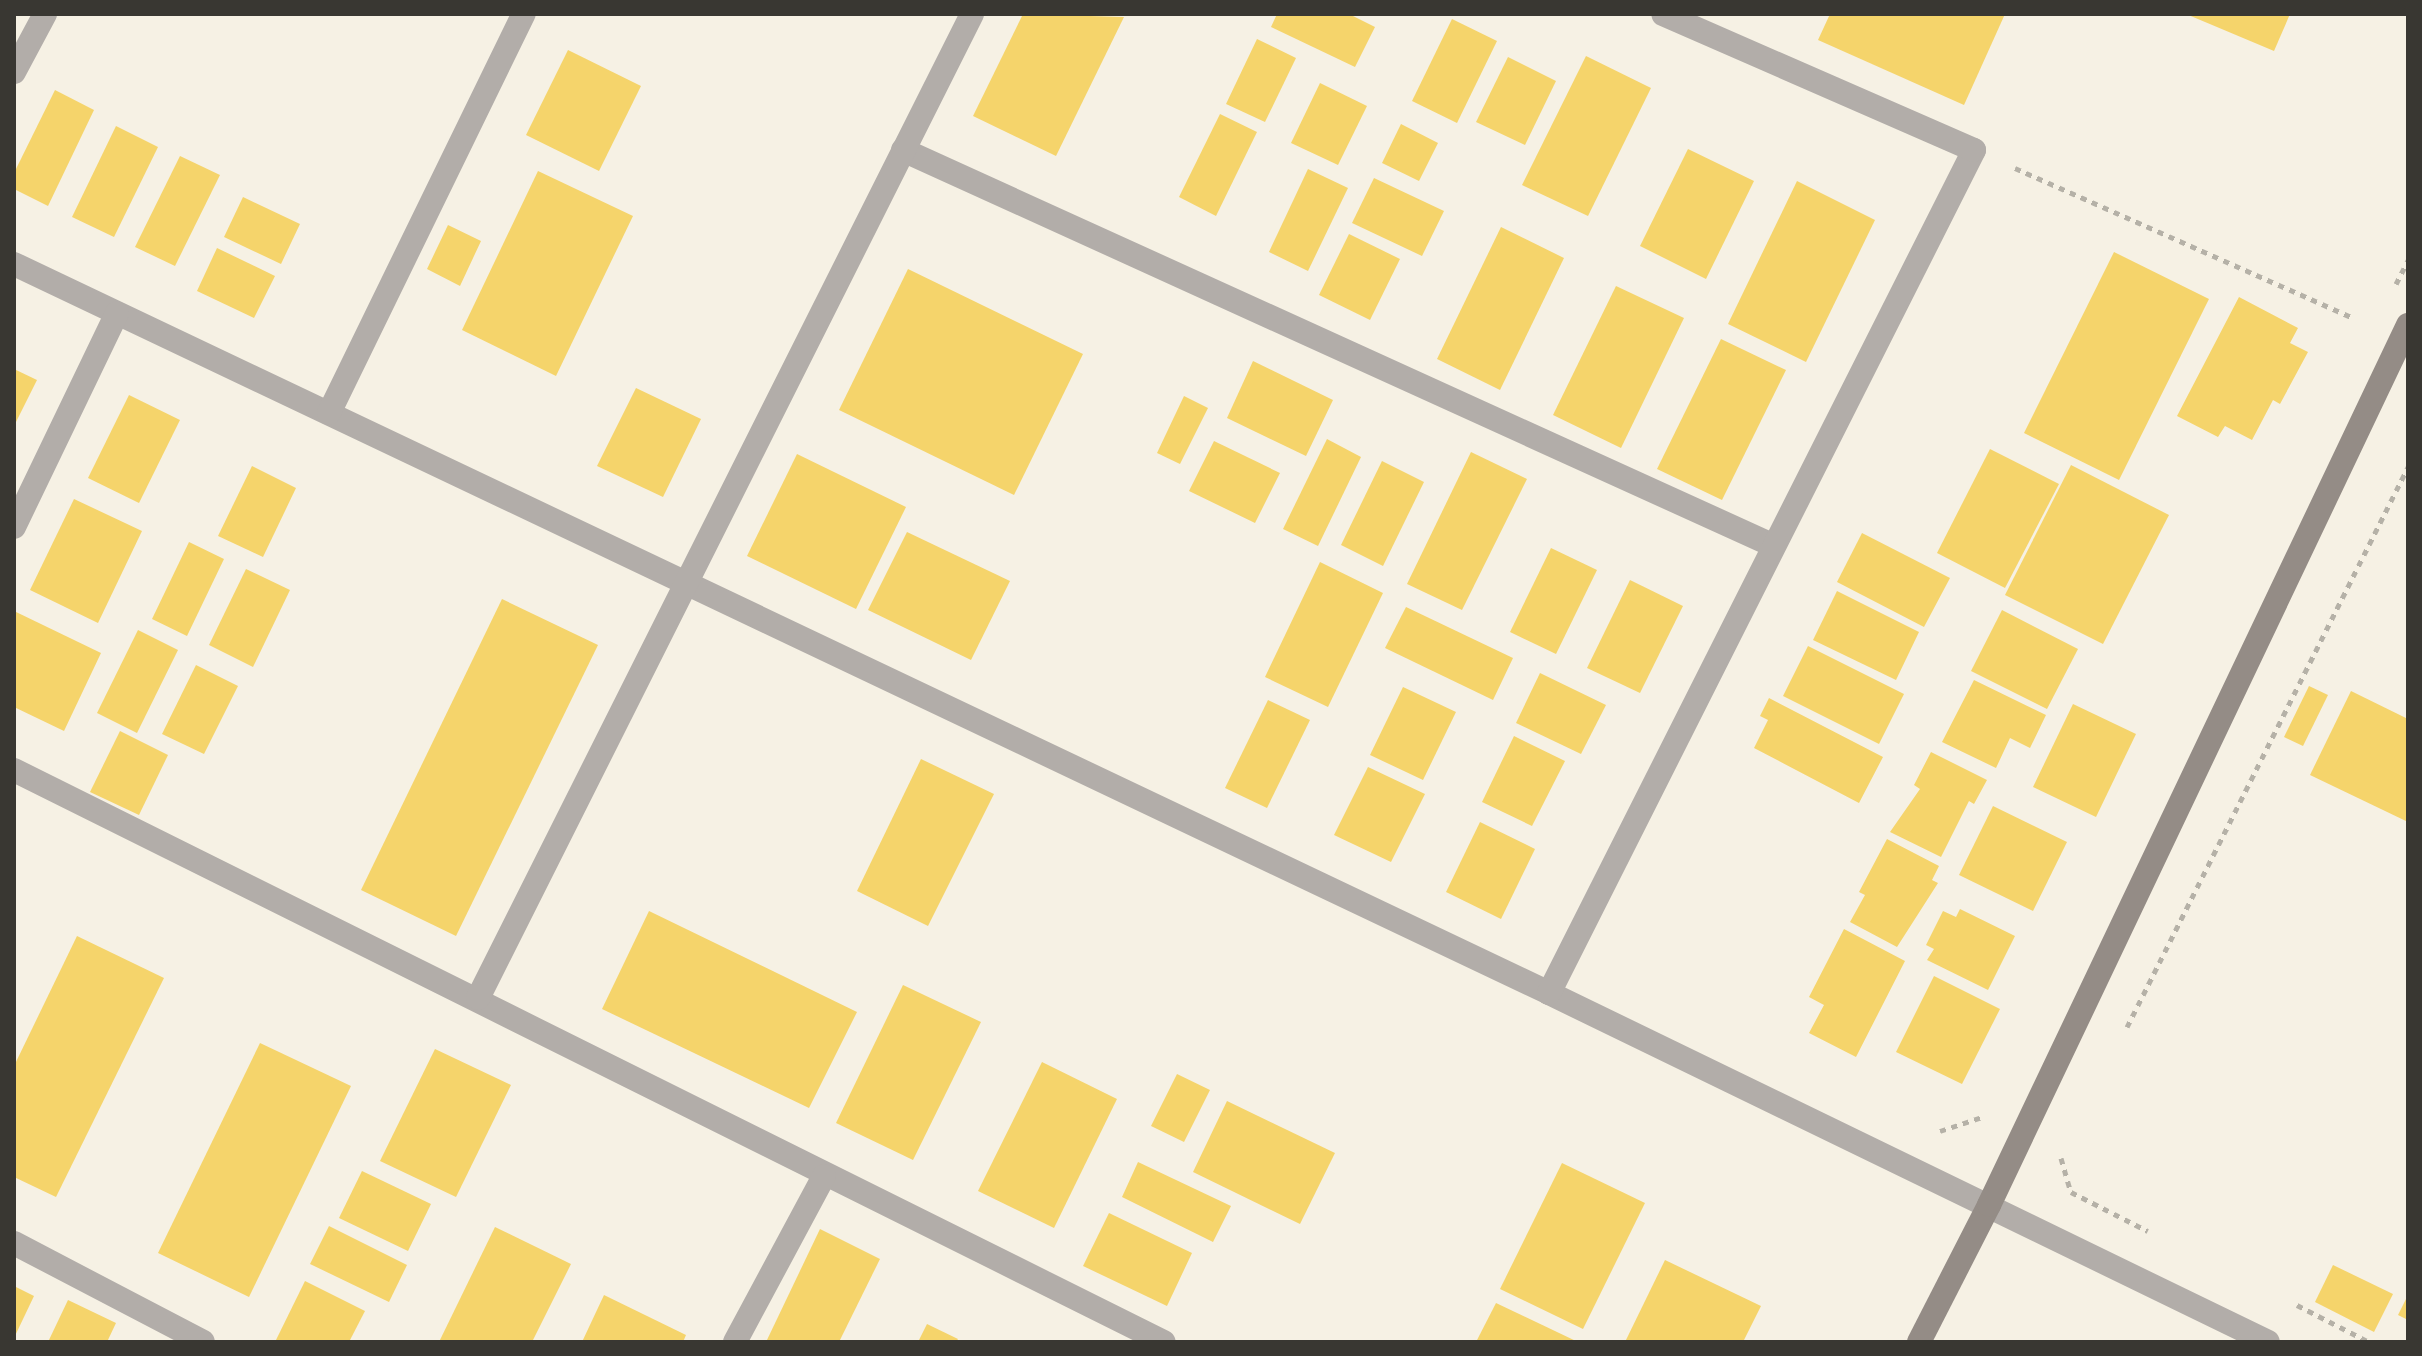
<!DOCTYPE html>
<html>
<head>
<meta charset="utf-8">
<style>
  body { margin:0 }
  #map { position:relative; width:2422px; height:1356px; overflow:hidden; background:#f6f1e4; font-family:"Zilla Slab",serif }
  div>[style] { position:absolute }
  .building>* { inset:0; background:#f5d46b }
  .path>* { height:5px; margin-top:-2.5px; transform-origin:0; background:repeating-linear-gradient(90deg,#b5b1a7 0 6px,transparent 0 12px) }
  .street>* { height:24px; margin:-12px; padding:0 12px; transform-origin:12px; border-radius:12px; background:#b2ada9 }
  .secondary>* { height:24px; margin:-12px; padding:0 12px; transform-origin:12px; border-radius:12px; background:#948c86 }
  span { translate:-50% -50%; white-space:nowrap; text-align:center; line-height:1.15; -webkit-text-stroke:6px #fff; paint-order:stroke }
  .frame { position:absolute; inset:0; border:16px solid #393732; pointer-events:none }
</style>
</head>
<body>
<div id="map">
  <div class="building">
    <div style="clip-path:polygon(1023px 14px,1124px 17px,1056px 156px,973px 116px)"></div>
    <div style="clip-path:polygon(1277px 14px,1349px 14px,1375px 27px,1355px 67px,1271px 27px)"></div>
    <div style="clip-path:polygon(1830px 14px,2005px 14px,1964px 105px,1818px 40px)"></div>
    <div style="clip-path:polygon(2186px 14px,2290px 14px,2274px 51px)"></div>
    <div style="clip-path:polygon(1452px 19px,1497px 41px,1457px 123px,1412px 101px)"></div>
    <div style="clip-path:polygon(1257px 39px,1296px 58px,1265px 122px,1226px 104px)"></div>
    <div style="clip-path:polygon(568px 50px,641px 86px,599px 171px,526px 135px)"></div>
    <div style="clip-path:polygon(1586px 56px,1651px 88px,1588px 216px,1522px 185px)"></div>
    <div style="clip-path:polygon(1508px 57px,1556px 81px,1525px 145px,1476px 122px)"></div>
    <div style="clip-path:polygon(1320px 83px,1367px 106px,1338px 165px,1291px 143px)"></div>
    <div style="clip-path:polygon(55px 90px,94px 110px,48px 206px,14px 189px,14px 173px)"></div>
    <div style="clip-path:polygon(1220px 114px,1257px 132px,1216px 216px,1179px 197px)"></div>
    <div style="clip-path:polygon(1401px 124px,1438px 143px,1419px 181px,1382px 163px)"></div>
    <div style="clip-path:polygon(116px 126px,158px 147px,114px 237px,72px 217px)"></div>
    <div style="clip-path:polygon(1688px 149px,1754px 181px,1706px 279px,1640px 246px)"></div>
    <div style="clip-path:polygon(180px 156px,220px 175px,175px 266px,135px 247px)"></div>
    <div style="clip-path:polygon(1308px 169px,1348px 188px,1308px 271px,1269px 252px)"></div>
    <div style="clip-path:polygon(538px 171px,633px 216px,556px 376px,462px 330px)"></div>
    <div style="clip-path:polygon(1374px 178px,1444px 211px,1422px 256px,1352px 223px)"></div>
    <div style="clip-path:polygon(1797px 181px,1875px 220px,1806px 362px,1728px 324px)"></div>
    <div style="clip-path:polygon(243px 197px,300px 224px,281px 264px,224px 237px)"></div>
    <div style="clip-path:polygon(448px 225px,481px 241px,460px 286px,427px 269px)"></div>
    <div style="clip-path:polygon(1501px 227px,1564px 258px,1500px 390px,1437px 359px)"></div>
    <div style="clip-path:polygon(1349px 234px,1400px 259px,1370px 320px,1319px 295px)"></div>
    <div style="clip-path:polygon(217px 248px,275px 276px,254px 318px,197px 291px)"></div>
    <div style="clip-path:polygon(2114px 252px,2209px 299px,2119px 480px,2024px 433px)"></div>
    <div style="clip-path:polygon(908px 269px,1083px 354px,1014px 495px,839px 410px)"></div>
    <div style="clip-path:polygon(1616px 286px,1684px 318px,1621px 448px,1553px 415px)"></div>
    <div style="clip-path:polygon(2239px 297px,2298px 328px,2290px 343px,2308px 352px,2280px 404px,2273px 400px,2252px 440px,2225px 426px,2218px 437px,2177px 416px)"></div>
    <div style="clip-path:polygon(1721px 339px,1786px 370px,1722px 500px,1657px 469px)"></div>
    <div style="clip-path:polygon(1253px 361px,1333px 400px,1306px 456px,1227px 418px)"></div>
    <div style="clip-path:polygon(14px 369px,37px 380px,14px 426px)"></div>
    <div style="clip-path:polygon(636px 388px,701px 419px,663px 497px,597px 466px)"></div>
    <div style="clip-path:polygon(129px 395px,180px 420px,139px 503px,88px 478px)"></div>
    <div style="clip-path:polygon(1184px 396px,1208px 408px,1180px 464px,1157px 453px)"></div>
    <div style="clip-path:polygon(1327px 439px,1361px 457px,1318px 546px,1283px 529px)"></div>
    <div style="clip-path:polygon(1214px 441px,1280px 473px,1255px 523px,1189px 491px)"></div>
    <div style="clip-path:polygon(1990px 449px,2059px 484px,2005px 588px,1937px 553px)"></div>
    <div style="clip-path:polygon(1471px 452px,1527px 479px,1462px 610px,1407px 584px)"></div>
    <div style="clip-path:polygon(797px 454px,906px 507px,856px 609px,747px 556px)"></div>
    <div style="clip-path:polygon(1382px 461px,1424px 482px,1383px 566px,1341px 545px)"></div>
    <div style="clip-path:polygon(2071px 465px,2169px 515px,2103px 644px,2005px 595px)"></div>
    <div style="clip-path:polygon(252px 466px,296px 488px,263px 557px,218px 536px)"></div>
    <div style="clip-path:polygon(74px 499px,142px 531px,98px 623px,30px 590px)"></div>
    <div style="clip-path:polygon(907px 532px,1010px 581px,971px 660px,868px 610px)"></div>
    <div style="clip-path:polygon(1862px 533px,1950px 578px,1924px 627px,1837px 582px)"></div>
    <div style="clip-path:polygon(189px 542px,224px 559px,187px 636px,152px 619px)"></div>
    <div style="clip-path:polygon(1551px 548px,1597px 570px,1556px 654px,1510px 632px)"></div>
    <div style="clip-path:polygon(1320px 562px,1383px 593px,1328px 707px,1265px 677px)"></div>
    <div style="clip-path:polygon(246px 569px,290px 590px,253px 667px,209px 645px)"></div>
    <div style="clip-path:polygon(1630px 580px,1683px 606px,1640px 693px,1587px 668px)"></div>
    <div style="clip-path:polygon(1837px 591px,1919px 632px,1896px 680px,1813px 640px)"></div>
    <div style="clip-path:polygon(502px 599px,598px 645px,456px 936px,361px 890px)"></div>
    <div style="clip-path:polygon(1406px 607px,1513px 658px,1493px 700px,1385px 648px)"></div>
    <div style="clip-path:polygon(2002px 610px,2078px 649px,2047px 709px,1971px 671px)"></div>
    <div style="clip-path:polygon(14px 611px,101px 653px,64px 731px,14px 707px)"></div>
    <div style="clip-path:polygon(138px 630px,178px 650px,137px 733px,97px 713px)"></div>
    <div style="clip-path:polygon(1808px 646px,1904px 694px,1879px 744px,1783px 696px)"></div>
    <div style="clip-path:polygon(196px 665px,238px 686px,204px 754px,162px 734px)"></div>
    <div style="clip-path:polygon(1540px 673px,1606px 705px,1581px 754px,1516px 723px)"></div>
    <div style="clip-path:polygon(1974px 680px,2046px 715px,2030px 748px,2010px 738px,1996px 768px,1942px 742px)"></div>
    <div style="clip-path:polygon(2309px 686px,2328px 695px,2303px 746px,2284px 737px)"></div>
    <div style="clip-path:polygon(1403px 687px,1456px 712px,1423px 780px,1370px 755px)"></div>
    <div style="clip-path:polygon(2351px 691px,2408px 719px,2408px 822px,2310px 775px)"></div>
    <div style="clip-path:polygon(1769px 698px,1883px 757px,1859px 803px,1754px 748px,1768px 720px,1760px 716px)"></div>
    <div style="clip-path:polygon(1268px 700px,1310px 720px,1267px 808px,1225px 788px)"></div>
    <div style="clip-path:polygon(2073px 704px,2136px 734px,2096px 817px,2033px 787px)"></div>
    <div style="clip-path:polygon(120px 731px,168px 755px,139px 815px,90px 792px)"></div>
    <div style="clip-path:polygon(1514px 736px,1565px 761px,1532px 826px,1482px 802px)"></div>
    <div style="clip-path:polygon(1931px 752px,1987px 780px,1974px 804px,1969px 801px,1941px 857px,1890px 832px,1920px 789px,1914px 785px)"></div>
    <div style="clip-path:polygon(921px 759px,994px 794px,928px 926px,857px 891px)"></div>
    <div style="clip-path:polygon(1368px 767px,1425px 794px,1391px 862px,1334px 835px)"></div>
    <div style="clip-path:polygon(1993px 806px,2067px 842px,2033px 911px,1959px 875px)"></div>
    <div style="clip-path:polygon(1480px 822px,1535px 849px,1501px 919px,1446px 892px)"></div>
    <div style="clip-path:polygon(1887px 839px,1939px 866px,1932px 880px,1938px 883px,1897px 947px,1850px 922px,1865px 895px,1859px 892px)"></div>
    <div style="clip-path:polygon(1960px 909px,2015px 936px,1988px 990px,1927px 960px,1934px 949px,1926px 945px,1943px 911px,1956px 917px)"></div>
    <div style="clip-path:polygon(649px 911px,857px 1012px,809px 1108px,602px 1009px)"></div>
    <div style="clip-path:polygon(1844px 929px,1905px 961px,1856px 1057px,1809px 1033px,1824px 1005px,1809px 997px)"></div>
    <div style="clip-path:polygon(77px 936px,164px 978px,56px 1197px,14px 1177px,14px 1066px)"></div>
    <div style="clip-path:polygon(1934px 976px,2000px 1009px,1962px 1084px,1896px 1052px)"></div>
    <div style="clip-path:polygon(903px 985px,981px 1022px,913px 1160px,836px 1123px)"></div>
    <div style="clip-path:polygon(260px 1043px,351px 1086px,249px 1297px,158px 1253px)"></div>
    <div style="clip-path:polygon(435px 1049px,511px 1085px,456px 1197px,380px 1161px)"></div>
    <div style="clip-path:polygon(1042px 1062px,1117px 1099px,1054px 1228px,978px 1191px)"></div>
    <div style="clip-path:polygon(1177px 1074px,1210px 1090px,1184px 1142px,1151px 1126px)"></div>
    <div style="clip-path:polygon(1227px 1101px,1335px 1153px,1300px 1224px,1193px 1172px)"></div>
    <div style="clip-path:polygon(1138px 1162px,1231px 1206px,1213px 1242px,1122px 1197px)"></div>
    <div style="clip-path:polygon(1562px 1163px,1645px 1203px,1583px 1329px,1500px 1289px)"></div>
    <div style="clip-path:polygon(362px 1171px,431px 1204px,408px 1251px,339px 1218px)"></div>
    <div style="clip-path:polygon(1109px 1213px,1192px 1253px,1167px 1306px,1083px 1266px)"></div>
    <div style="clip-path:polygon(329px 1226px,407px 1265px,389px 1302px,310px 1264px)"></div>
    <div style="clip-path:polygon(495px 1227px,571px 1264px,532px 1342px,439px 1342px)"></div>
    <div style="clip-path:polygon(820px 1229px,880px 1259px,839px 1342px,766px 1342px)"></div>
    <div style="clip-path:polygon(1665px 1260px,1761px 1306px,1743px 1342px,1625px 1342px)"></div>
    <div style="clip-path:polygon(2333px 1265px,2393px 1294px,2374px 1332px,2315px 1302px)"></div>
    <div style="clip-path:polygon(305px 1281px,365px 1311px,349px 1342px,275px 1342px)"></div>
    <div style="clip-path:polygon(14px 1286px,34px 1296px,14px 1338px)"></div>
    <div style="clip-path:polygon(604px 1295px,686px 1335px,683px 1342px,582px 1342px)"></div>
    <div style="clip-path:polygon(2408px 1295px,2408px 1320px,2398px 1315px)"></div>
    <div style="clip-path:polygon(68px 1300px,116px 1323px,107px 1342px,48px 1342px)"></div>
    <div style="clip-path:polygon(1496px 1303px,1578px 1342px,1476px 1342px)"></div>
    <div style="clip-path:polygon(927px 1324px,958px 1339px,956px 1342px,918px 1342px)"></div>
  </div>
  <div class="path">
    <div style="left:2015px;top:168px;width:368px;rotate:23.9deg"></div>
    <div style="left:2396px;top:284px;width:27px;rotate:-63deg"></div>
    <div style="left:2127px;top:1027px;width:627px;rotate:-63.35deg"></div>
    <div style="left:1940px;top:1131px;width:44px;rotate:-18.4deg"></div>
    <div style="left:2061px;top:1158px;width:35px;rotate:74deg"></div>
    <div style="left:2071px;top:1192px;width:86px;rotate:26.9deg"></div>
    <div style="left:2297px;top:1305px;width:81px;rotate:27.2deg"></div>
  </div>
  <div class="street">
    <div style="left:14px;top:72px;width:66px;rotate:-61.9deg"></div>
    <div style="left:903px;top:150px;width:955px;rotate:24.44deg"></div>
    <div style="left:14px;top:264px;width:1699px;rotate:25.4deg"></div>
    <div style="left:1549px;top:993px;width:799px;rotate:25.89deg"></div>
    <div style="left:329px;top:413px;width:444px;rotate:-64deg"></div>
    <div style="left:14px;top:527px;width:237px;rotate:-64.3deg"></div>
    <div style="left:14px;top:770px;width:1284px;rotate:26.45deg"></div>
    <div style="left:1549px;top:993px;width:944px;rotate:-63.24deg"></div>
    <div style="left:1974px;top:150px;width:339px;rotate:-156.4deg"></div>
    <div style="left:478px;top:998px;width:1101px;rotate:-63.34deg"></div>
    <div style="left:14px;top:1243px;width:213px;rotate:27.6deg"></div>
    <div style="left:735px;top:1342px;width:188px;rotate:-61.8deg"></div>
  </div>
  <div class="secondary">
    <div style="left:1919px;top:1342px;width:154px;rotate:-62.9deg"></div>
    <div style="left:1989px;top:1205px;width:975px;rotate:-64.54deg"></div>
  </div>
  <div class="frame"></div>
</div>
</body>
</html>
